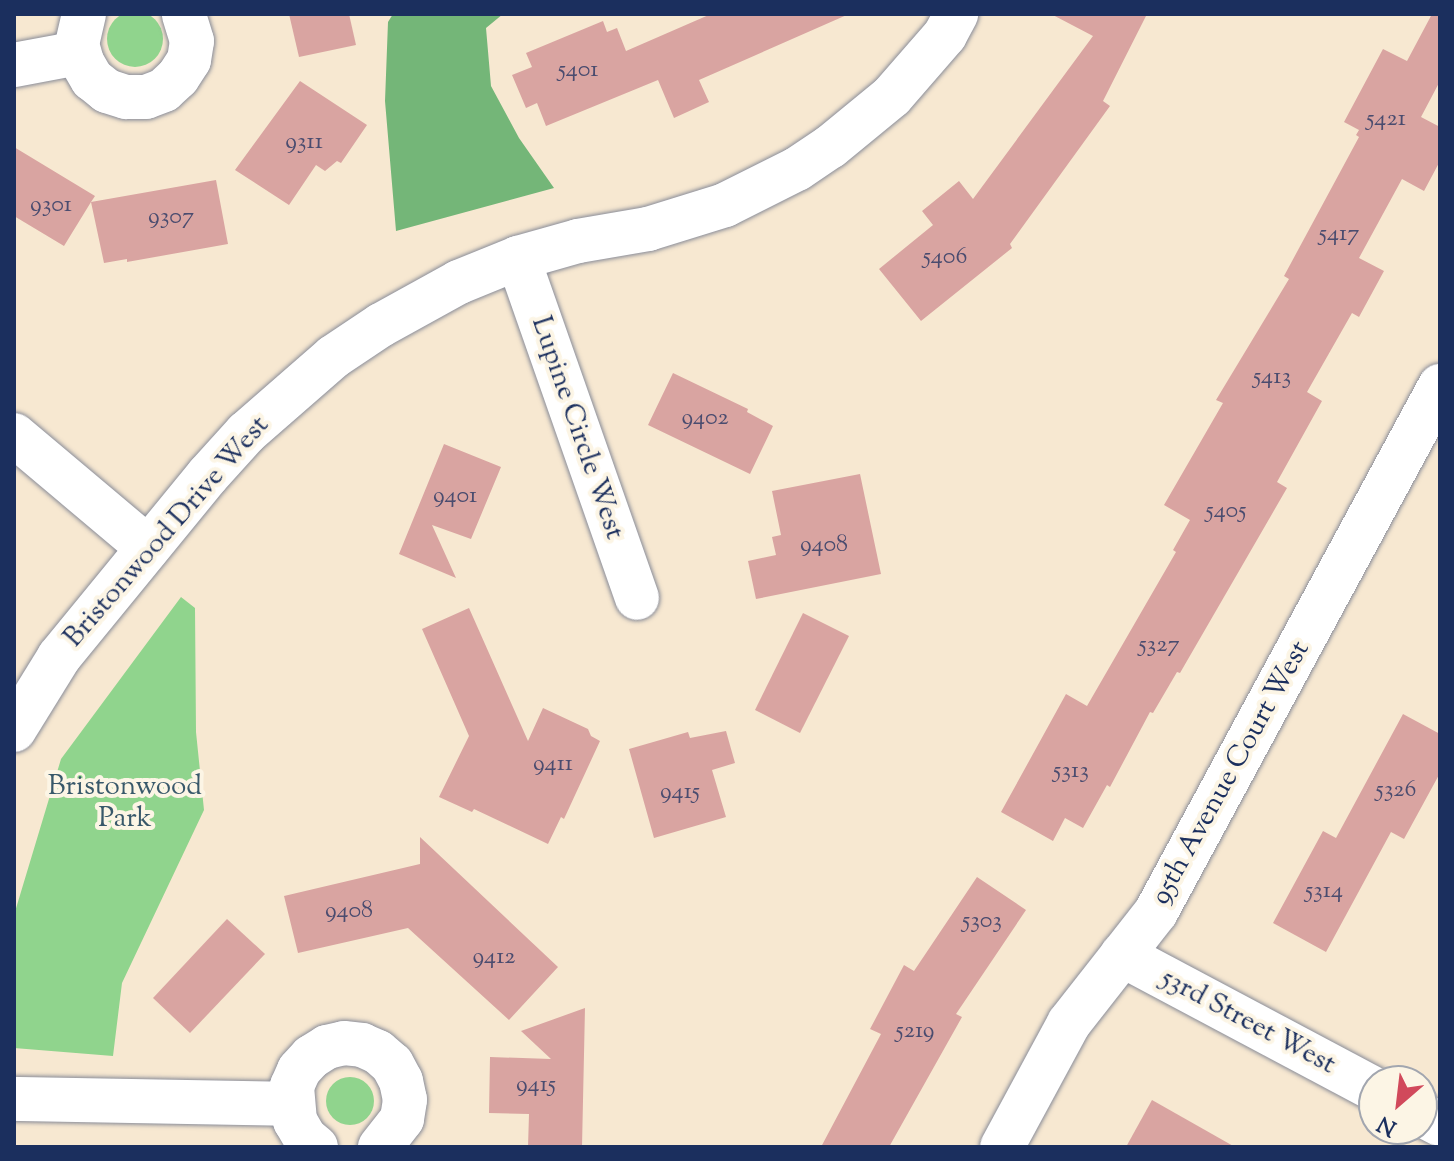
<!DOCTYPE html>
<html>
<head>
<meta charset="utf-8">
<style>
  body { margin:0 }
  #map { position:relative; width:1454px; height:1161px; overflow:hidden; background:#f7e8d1; font-family:"Sorts Mill Goudy",serif }
  div>[style] { position:absolute }
  .green>* { inset:0; background:#90d48d }
  .round { border-radius:50% }
  .forest>* { inset:0; background:#74b678 }
  .building>* { inset:0; background:#d9a4a1 }
  .roads { filter:drop-shadow(0 0 2px #898c98) drop-shadow(0 0 2px #898c98) }
  .minor>* { height:44px; margin:-22px; padding:0 22px; transform-origin:22px; border-radius:22px; background:#fff }
  span { translate:-50% -50%; white-space:nowrap; text-align:center; line-height:1.15; -webkit-text-stroke:8px #fcf5e5; paint-order:stroke }
  .number-label { font-size:24px; color:#4a4c6f }
  .number-label span { -webkit-text-stroke-width:0 }
  .street-label { font-size:28px; color:#1b2f5e }
  .park-label { font-size:28px; color:#38586a }
  .frame { position:absolute; inset:0; border:16px solid #1b2f5e; pointer-events:none }
  .north { position:absolute; left:1358px; top:1065px; width:80px; height:80px; box-sizing:border-box; background:#fcf5e5; border:2px solid #a2a6af; border-radius:50%; rotate:208deg; font-size:22px; font-weight:700; line-height:32px; text-align:center; color:#1b2f5e }
  .north::after { content:''; display:block; margin:auto; width:28px; height:36px; background:#d1495b; clip-path:polygon(50% 0,100% 100%,50% 72%,0 100%) }
</style>
</head>
<body>
<div id="map">
  <div class="green">
    <div class="round" style="left:107px;top:11px;width:56px;height:56px"></div>
    <div style="clip-path:polygon(181px 597px,195px 608px,196px 732px,204px 810px,122px 983px,113px 1056px,14px 1048px,14px 915px,61px 759px)"></div>
    <div class="round" style="left:326px;top:1077px;width:48px;height:48px"></div>
  </div>
  <div class="forest">
    <div style="clip-path:polygon(393px 14px,503px 14px,486px 28px,491px 86px,519px 138px,554px 188px,396px 231px,385px 101px,388px 22px)"></div>
  </div>
  <div class="building">
    <div style="clip-path:polygon(289px 14px,349px 14px,356px 45px,299px 57px)"></div>
    <div style="clip-path:polygon(711px 14px,849px 14px,699px 80px,709px 102px,674px 118px,658px 80px,546px 126px,537px 103px,526px 108px,512px 75px,532px 67px,526px 53px,603px 21px,607px 32px,617px 28px,626px 51px)"></div>
    <div style="clip-path:polygon(1051px 14px,1147px 14px,1103px 101px,1110px 106px,1010px 244px,1012px 248px,921px 321px,879px 269px,933px 225px,922px 211px,959px 181px,973px 199px,1093px 36px)"></div>
    <div style="clip-path:polygon(1432px 14px,1440px 14px,1440px 81px,1421px 117px,1440px 127px,1440px 161px,1424px 191px,1402px 179px,1359px 258px,1384px 271px,1359px 317px,1352px 313px,1307px 392px,1322px 401px,1277px 482px,1287px 488px,1180px 673px,1177px 672px,1153px 713px,1150px 712px,1110px 787px,1107px 785px,1083px 828px,1065px 818px,1053px 841px,1001px 812px,1066px 694px,1087px 706px,1176px 552px,1173px 550px,1190px 520px,1164px 505px,1223px 403px,1216px 400px,1289px 279px,1284px 276px,1359px 137px,1356px 135px,1359px 130px,1344px 122px,1383px 49px,1407px 61px)"></div>
    <div style="clip-path:polygon(300px 81px,367px 125px,341px 163px,337px 161px,325px 171px,316px 165px,289px 205px,235px 170px)"></div>
    <div style="clip-path:polygon(14px 147px,95px 196px,91px 202px,216px 180px,228px 244px,127px 262px,127px 259px,104px 263px,91px 202px,64px 246px,14px 216px)"></div>
    <div style="clip-path:polygon(673px 373px,748px 409px,747px 412px,773px 426px,750px 474px,648px 425px)"></div>
    <div style="clip-path:polygon(444px 444px,501px 467px,471px 539px,432px 525px,456px 578px,399px 554px)"></div>
    <div style="clip-path:polygon(860px 474px,881px 574px,756px 599px,748px 561px,776px 555px,772px 537px,781px 535px,772px 491px)"></div>
    <div style="clip-path:polygon(469px 608px,528px 741px,543px 708px,588px 729px,591px 736px,600px 741px,564px 819px,561px 817px,548px 844px,474px 809px,472px 812px,439px 797px,469px 736px,422px 629px)"></div>
    <div style="clip-path:polygon(803px 613px,849px 636px,800px 733px,755px 710px)"></div>
    <div style="clip-path:polygon(1403px 714px,1440px 734px,1440px 773px,1404px 839px,1391px 832px,1326px 952px,1273px 923px,1323px 831px,1336px 838px)"></div>
    <div style="clip-path:polygon(726px 731px,735px 763px,712px 770px,726px 817px,654px 838px,629px 749px,688px 732px,690px 738px)"></div>
    <div style="clip-path:polygon(420px 837px,558px 967px,509px 1020px,408px 928px,298px 953px,284px 896px,420px 864px)"></div>
    <div style="clip-path:polygon(977px 877px,1026px 910px,956px 1014px,962px 1017px,889px 1147px,821px 1147px,881px 1034px,870px 1029px,904px 965px,914px 971px)"></div>
    <div style="clip-path:polygon(227px 919px,265px 954px,190px 1033px,153px 998px)"></div>
    <div style="clip-path:polygon(585px 1008px,582px 1147px,528px 1147px,529px 1114px,489px 1113px,490px 1057px,551px 1059px,521px 1031px)"></div>
    <div style="clip-path:polygon(1152px 1100px,1235px 1147px,1126px 1147px)"></div>
  </div>
  <div class="roads">
    <div class="minor">
      <div style="left:84px;top:14px;width:31px;rotate:103deg"></div>
      <div style="left:77px;top:44px;width:19px;rotate:74deg"></div>
      <div style="left:82px;top:62px;width:20px;rotate:60deg"></div>
      <div style="left:92px;top:79px;width:19px;rotate:39deg"></div>
      <div style="left:107px;top:91px;width:20px;rotate:18deg"></div>
      <div style="left:126px;top:97px;width:20px"></div>
      <div style="left:146px;top:97px;width:19px;rotate:-21deg"></div>
      <div style="left:164px;top:90px;width:19px;rotate:-43deg"></div>
      <div style="left:178px;top:77px;width:20px;rotate:-57deg"></div>
      <div style="left:189px;top:60px;width:19px;rotate:-81deg"></div>
      <div style="left:192px;top:41px;width:28px;rotate:-107deg"></div>
      <div style="left:14px;top:65px;width:66px;rotate:-10.5deg"></div>
      <div style="left:518px;top:258px;width:360px;rotate:70.7deg"></div>
      <div style="left:14px;top:435px;width:175px;rotate:40.1deg"></div>
      <div style="left:14px;top:730px;width:86px;rotate:-58.3deg"></div>
      <div style="left:59px;top:657px;width:235px;rotate:-50.7deg"></div>
      <div style="left:208px;top:475px;width:57px;rotate:-47.9deg"></div>
      <div style="left:246px;top:433px;width:116px;rotate:-41.1deg"></div>
      <div style="left:333px;top:357px;width:58px;rotate:-33.7deg"></div>
      <div style="left:381px;top:325px;width:89px;rotate:-28.9deg"></div>
      <div style="left:459px;top:282px;width:64px;rotate:-22.1deg"></div>
      <div style="left:518px;top:258px;width:62px;rotate:-15.8deg"></div>
      <div style="left:578px;top:241px;width:71px;rotate:-9.7deg"></div>
      <div style="left:648px;top:229px;width:81px;rotate:-17.3deg"></div>
      <div style="left:725px;top:205px;width:80px;rotate:-26.6deg"></div>
      <div style="left:797px;top:169px;width:40px;rotate:-34deg"></div>
      <div style="left:830px;top:147px;width:80px;rotate:-39.4deg"></div>
      <div style="left:892px;top:96px;width:81px;rotate:-49deg"></div>
      <div style="left:945px;top:35px;width:24px;rotate:-62deg"></div>
      <div style="left:1122px;top:955px;width:285px;rotate:28deg"></div>
      <div style="left:14px;top:1099px;width:277px;rotate:1deg"></div>
      <div style="left:1422px;top:1115px;width:20px;rotate:27deg"></div>
      <div style="left:316px;top:1147px;width:14px;rotate:-141deg"></div>
      <div style="left:305px;top:1138px;width:20px;rotate:-120deg"></div>
      <div style="left:295px;top:1121px;width:35px;rotate:-95deg"></div>
      <div style="left:292px;top:1086px;width:17px;rotate:-66deg"></div>
      <div style="left:299px;top:1070px;width:18px;rotate:-47deg"></div>
      <div style="left:311px;top:1057px;width:19px;rotate:-32deg"></div>
      <div style="left:327px;top:1047px;width:17px;rotate:-13deg"></div>
      <div style="left:344px;top:1043px;width:18px;rotate:6deg"></div>
      <div style="left:362px;top:1045px;width:17px;rotate:24deg"></div>
      <div style="left:378px;top:1052px;width:18px;rotate:41deg"></div>
      <div style="left:392px;top:1064px;width:19px;rotate:62deg"></div>
      <div style="left:401px;top:1081px;width:19px;rotate:78deg"></div>
      <div style="left:405px;top:1100px;width:19px;rotate:99deg"></div>
      <div style="left:402px;top:1119px;width:36px;rotate:128deg"></div>
      <div style="left:1002px;top:1147px;width:141px;rotate:-61.6deg"></div>
      <div style="left:1069px;top:1023px;width:141px;rotate:-51.9deg"></div>
      <div style="left:1156px;top:912px;width:598px;rotate:-61.63deg"></div>
    </div>
  </div>
  <div class="number-label">
    <span style="left:578px;top:71px">5401</span>
    <span style="left:1386px;top:120px">5421</span>
    <span style="left:304px;top:143px">9311</span>
    <span style="left:51px;top:206px">9301</span>
    <span style="left:171px;top:218px">9307</span>
    <span style="left:1339px;top:235px">5417</span>
    <span style="left:945px;top:258px">5406</span>
    <span style="left:1272px;top:378px">5413</span>
    <span style="left:705px;top:419px">9402</span>
    <span style="left:455px;top:497px">9401</span>
    <span style="left:1226px;top:512px">5405</span>
    <span style="left:824px;top:546px">9408</span>
    <span style="left:1159px;top:646px">5327</span>
    <span style="left:553px;top:765px">9411</span>
    <span style="left:1071px;top:772px">5313</span>
    <span style="left:1396px;top:791px">5326</span>
    <span style="left:680px;top:793px">9415</span>
    <span style="left:1324px;top:892px">5314</span>
    <span style="left:349px;top:912px">9408</span>
    <span style="left:982px;top:922px">5303</span>
    <span style="left:494px;top:958px">9412</span>
    <span style="left:915px;top:1032px">5219</span>
    <span style="left:536px;top:1086px">9415</span>
  </div>
  <div class="street-label">
    <span style="left:577px;top:428px;rotate:71deg">Lupine Circle West</span>
    <span style="left:167px;top:532px;rotate:-49deg">Bristonwood Drive West</span>
    <span style="left:1231px;top:773px;rotate:-61deg">95th Avenue Court West</span>
    <span style="left:1248px;top:1022px;rotate:28deg">53rd Street West</span>
  </div>
  <div class="park-label">
    <span style="left:125px;top:803px">Bristonwood<br>Park</span>
  </div>
  <div class="frame"></div>
  <div class="north">N</div>
</div>
</body>
</html>
